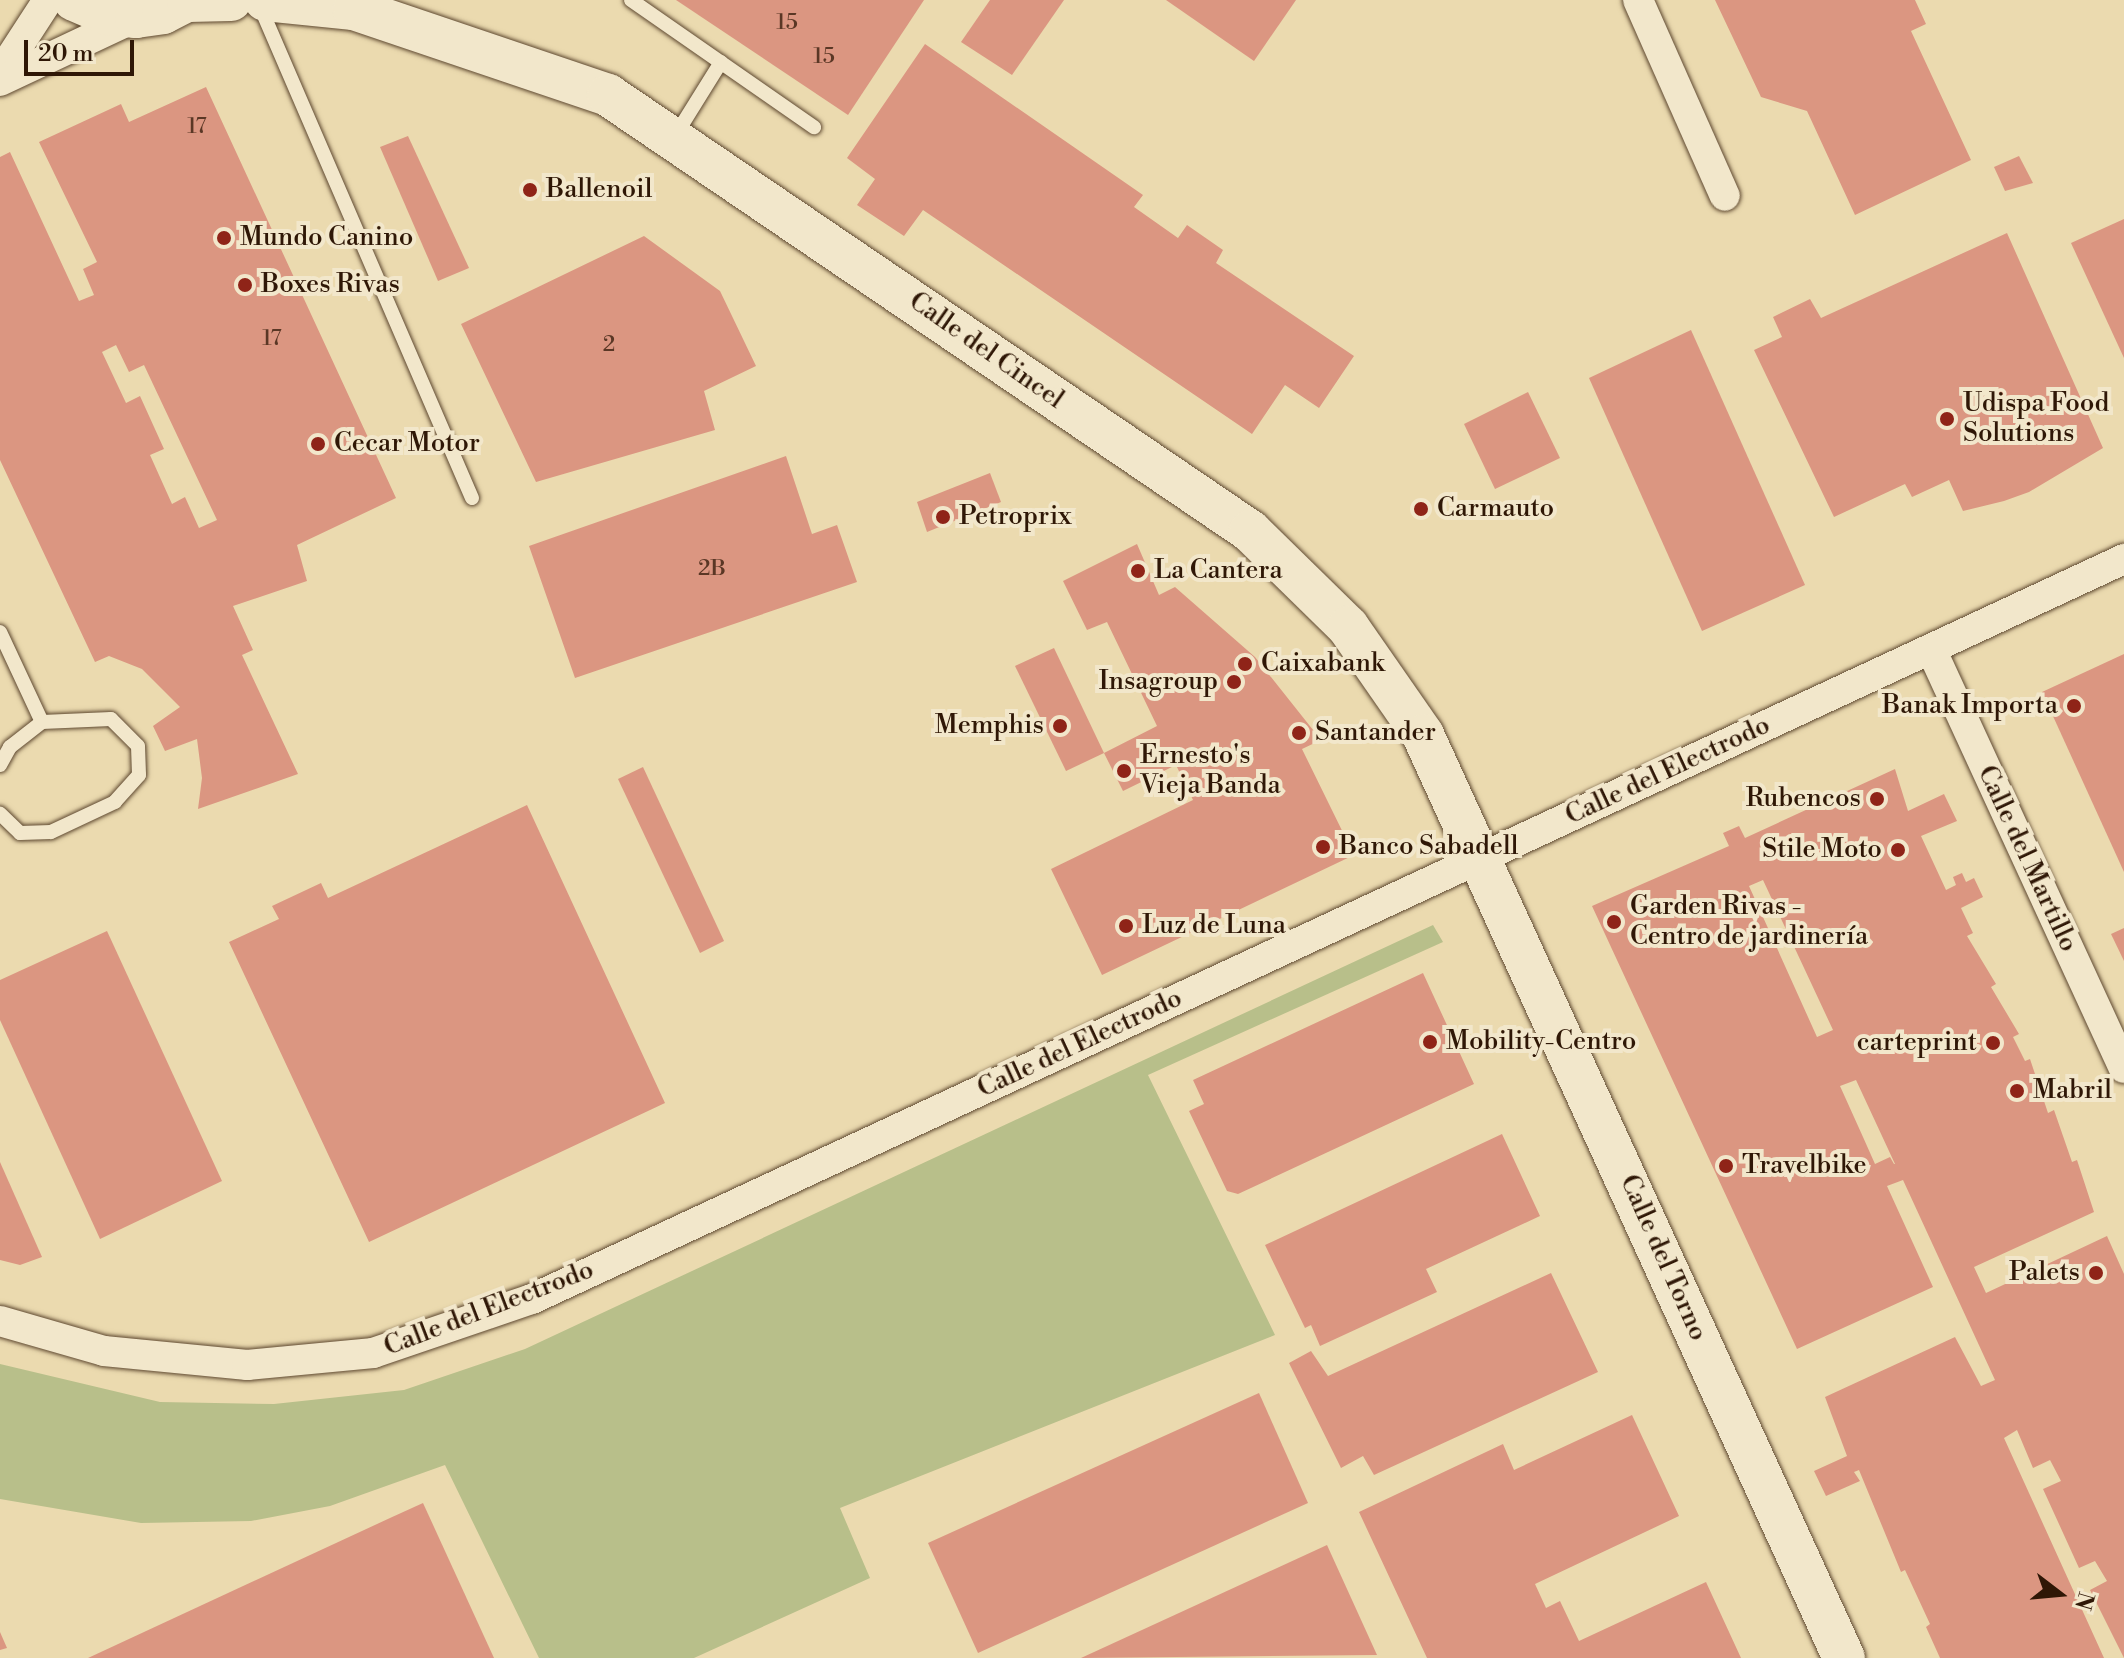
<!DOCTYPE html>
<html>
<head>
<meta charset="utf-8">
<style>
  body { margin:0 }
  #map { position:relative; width:2124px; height:1658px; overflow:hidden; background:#ebdaaf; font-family:"Libre Bodoni",serif }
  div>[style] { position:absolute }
  .green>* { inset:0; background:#b8bf8a }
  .building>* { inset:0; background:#db9681 }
  .roads { filter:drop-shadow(0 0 2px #5e4830) drop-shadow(0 0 2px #5e4830) }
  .lane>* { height:14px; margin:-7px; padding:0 7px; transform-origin:7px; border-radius:7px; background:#f2e7cb }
  .street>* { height:30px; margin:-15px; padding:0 15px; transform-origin:15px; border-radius:15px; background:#f2e7cb }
  .secondary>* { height:42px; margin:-21px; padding:0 21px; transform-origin:21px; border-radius:21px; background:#f2e7cb }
  .dots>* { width:22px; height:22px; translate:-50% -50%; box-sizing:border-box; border:4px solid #f2e7cb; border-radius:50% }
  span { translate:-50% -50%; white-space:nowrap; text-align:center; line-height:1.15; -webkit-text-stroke:8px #f2e7cb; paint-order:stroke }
  .number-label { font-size:22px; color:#5a3725 }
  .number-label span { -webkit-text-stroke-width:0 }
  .poi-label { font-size:26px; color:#2f1706 }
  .left { translate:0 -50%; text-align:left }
  .right { translate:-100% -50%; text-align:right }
  .street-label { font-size:26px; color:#2f1706 }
  .north { position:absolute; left:2020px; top:1554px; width:80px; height:80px; -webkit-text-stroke:6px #f2e7cb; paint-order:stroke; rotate:106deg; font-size:22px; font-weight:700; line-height:32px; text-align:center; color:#2f1706 }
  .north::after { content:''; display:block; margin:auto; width:28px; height:36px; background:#2f1706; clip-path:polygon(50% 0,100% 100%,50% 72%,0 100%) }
  .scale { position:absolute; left:24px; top:40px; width:110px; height:36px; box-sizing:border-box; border:4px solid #2f1706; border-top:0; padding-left:10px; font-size:24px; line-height:28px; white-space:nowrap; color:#2f1706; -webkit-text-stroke:6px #f2e7cb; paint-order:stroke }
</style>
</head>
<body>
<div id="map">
  <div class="green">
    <div style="clip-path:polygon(1433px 925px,1443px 942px,1148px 1075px,1275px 1335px,840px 1508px,870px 1578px,694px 1658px,539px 1658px,445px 1465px,330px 1506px,251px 1521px,141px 1523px,0 1499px,0 1364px,160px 1402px,274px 1404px,404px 1390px,525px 1349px)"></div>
  </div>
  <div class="building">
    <div style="clip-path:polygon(676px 0,924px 0,848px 115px)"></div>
    <div style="clip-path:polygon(990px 0,1064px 0,1012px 75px,961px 42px)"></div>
    <div style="clip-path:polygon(1166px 0,1296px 0,1254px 61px)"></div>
    <div style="clip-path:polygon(1715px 0,1915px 0,1926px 24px,1911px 31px,1971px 160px,1855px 215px,1807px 111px,1761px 97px)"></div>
    <div style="clip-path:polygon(925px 44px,1143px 195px,1134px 207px,1178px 238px,1187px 225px,1223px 250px,1216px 263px,1354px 356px,1319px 408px,1285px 385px,1252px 434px,923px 210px,904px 236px,857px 205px,875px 179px,847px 158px)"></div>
    <div style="clip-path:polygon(evenodd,206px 87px,396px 498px,297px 545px,307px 581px,233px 606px,253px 650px,242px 655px,298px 774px,198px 809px,202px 778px,197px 739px,165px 751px,153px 726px,180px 707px,142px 669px,109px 656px,95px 662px,0 460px,0 157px,10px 152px,79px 301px,94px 295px,83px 269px,97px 262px,39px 142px,121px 104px,129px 122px,206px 87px,116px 345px,129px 372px,144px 365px,217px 520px,199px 528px,185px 497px,172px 504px,150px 455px,164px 449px,140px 396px,126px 403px,102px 352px,116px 345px)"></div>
    <div style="clip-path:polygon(408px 136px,469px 268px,438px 281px,380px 147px)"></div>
    <div style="clip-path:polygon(2019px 156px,2033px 183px,2005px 191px,1994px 167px)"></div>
    <div style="clip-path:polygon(2124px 219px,2124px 358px,2071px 243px)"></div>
    <div style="clip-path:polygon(2007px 233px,2103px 448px,2029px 492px,2004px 501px,1963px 511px,1949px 480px,1912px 497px,1905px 484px,1834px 517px,1754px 350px,1782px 337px,1773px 317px,1810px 299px,1821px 318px)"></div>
    <div style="clip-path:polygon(644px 236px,720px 291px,756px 366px,704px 391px,715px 430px,536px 482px,461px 324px)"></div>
    <div style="clip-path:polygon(1691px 330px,1805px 585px,1702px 631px,1589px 378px)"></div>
    <div style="clip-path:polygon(1528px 392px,1560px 458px,1495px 489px,1464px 424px)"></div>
    <div style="clip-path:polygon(786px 456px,812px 534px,837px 525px,857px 582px,575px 678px,529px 546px)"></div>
    <div style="clip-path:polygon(990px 473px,1001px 502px,927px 532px,917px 502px)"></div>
    <div style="clip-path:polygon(1137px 544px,1159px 595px,1175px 587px,1255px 657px,1321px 740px,1302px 749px,1354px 855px,1102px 975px,1051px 869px,1193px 800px,1176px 765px,1123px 791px,1104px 753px,1157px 726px,1107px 622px,1087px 630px,1063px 581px)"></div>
    <div style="clip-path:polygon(1054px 648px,1104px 753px,1066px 771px,1015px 666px)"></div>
    <div style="clip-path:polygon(2124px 654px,2124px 872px,2042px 692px)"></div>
    <div style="clip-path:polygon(643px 767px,724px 941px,700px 953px,618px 779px)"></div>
    <div style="clip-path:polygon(evenodd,1895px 769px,1908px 811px,1944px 794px,1957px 821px,1921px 836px,1946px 890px,1956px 885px,1953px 877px,1962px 873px,1966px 882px,1974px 878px,1983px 897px,1961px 908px,1973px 933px,1967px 936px,1996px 984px,1991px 987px,2019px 1034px,2013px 1037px,2025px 1061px,2030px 1059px,2048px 1113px,2054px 1110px,2072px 1162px,2077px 1160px,2094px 1212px,1974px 1267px,1986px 1293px,2107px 1236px,2124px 1274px,2124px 1658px,2090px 1590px,2107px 1581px,2095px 1561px,2079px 1568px,2043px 1489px,2061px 1481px,2050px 1460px,2033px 1468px,2017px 1430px,2004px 1438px,2104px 1658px,1940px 1658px,1926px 1627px,1930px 1624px,1905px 1570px,1901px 1572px,1859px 1470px,1854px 1472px,1860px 1481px,1826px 1496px,1814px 1471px,1847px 1456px,1825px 1397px,1955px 1337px,1981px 1386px,1995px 1380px,1903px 1180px,1887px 1186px,1933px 1287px,1797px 1349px,1592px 906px,1729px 846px,1723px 833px,1739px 826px,1745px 838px,1895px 769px,1763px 880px,1833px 1030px,1817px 1037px,1749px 886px,1763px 880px,1895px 769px,1856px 1080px,1895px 1164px,1894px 1164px,1890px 1157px,1875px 1164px,1863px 1137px,1840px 1086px,1856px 1080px)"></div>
    <div style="clip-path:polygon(527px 805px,665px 1103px,369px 1242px,229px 942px,279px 919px,272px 906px,321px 883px,328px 898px)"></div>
    <div style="clip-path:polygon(2124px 928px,2124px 961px,2111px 934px)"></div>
    <div style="clip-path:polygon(107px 931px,222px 1181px,100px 1239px,0 1020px,0 980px)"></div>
    <div style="clip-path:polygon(1423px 973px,1474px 1084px,1238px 1194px,1227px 1191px,1189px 1111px,1204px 1104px,1193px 1080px)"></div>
    <div style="clip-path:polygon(1502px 1134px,1540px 1216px,1426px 1269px,1437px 1292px,1320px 1346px,1311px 1325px,1305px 1328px,1265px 1245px)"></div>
    <div style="clip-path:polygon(0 1162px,42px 1257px,20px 1265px,0 1260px)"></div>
    <div style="clip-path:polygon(1551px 1273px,1598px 1372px,1374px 1475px,1363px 1456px,1341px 1468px,1289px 1363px,1311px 1351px,1328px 1376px)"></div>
    <div style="clip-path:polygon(1259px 1393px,1308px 1503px,978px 1653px,928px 1543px)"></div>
    <div style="clip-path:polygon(1632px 1415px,1679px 1516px,1535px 1584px,1546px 1608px,1560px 1601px,1579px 1641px,1706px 1582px,1741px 1658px,1427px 1658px,1359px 1512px,1503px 1444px,1514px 1470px)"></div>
    <div style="clip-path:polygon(423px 1503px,494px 1658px,88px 1658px,390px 1518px)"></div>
    <div style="clip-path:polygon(1327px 1545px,1377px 1655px,1081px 1658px)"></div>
    <div style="clip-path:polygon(0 1632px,7px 1648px,0 1650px)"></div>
  </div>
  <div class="roads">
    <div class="lane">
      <div style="left:631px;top:0;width:223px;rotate:34.8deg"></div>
      <div style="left:259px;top:4px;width:538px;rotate:66.68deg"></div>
      <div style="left:675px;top:136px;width:87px;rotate:-58.1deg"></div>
      <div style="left:0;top:632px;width:99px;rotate:65deg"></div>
      <div style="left:0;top:765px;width:21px;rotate:-61deg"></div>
      <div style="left:10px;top:747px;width:41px;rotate:-38deg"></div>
      <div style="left:42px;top:722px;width:69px;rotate:-2.5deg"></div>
      <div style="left:111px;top:719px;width:38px;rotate:45deg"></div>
      <div style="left:138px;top:746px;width:29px;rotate:88deg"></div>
      <div style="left:139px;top:775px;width:36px;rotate:132deg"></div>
      <div style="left:115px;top:802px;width:71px;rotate:154.9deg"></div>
      <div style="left:51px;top:832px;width:31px;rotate:178deg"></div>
      <div style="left:20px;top:833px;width:28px;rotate:-136deg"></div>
    </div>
    <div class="street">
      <div style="left:1638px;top:0;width:214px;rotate:66.1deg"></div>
      <div style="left:0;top:74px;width:88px;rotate:-57deg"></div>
      <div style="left:0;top:81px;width:150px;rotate:-25.2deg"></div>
      <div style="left:1931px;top:649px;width:461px;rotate:65.3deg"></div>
      <div style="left:0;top:1321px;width:108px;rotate:16.1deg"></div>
      <div style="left:104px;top:1351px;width:144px;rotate:5.6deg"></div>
      <div style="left:247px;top:1365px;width:127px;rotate:-5.4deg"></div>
      <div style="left:373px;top:1353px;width:168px;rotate:-18.8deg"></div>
      <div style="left:532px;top:1299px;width:1756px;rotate:-24.93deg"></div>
    </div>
    <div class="secondary">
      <div style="left:74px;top:0;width:36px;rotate:23deg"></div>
      <div style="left:107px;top:14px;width:29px;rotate:6deg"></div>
      <div style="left:136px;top:17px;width:27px;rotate:-8deg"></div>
      <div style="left:163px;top:13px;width:29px;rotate:-27deg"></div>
      <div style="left:265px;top:0;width:89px;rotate:5.8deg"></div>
      <div style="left:354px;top:9px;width:268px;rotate:18.7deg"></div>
      <div style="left:608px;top:95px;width:776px;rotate:34.18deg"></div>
      <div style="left:1250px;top:531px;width:137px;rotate:44.4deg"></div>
      <div style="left:1348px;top:627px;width:131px;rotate:55.2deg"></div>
      <div style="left:1423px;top:735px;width:1014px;rotate:65.48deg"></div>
      <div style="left:188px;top:1px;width:43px;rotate:-1.3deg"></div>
    </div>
  </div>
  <div class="dots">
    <div style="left:530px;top:190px;background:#8f2418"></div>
    <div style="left:224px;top:238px;background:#8f2418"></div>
    <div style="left:245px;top:285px;background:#8f2418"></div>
    <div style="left:1947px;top:419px;background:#8f2418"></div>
    <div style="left:318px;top:444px;background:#8f2418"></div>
    <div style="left:1421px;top:509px;background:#8f2418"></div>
    <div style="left:943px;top:517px;background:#8f2418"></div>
    <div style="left:1138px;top:571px;background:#8f2418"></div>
    <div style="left:1245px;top:664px;background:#8f2418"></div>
    <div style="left:1234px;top:682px;background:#8f2418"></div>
    <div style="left:2074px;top:706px;background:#8f2418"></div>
    <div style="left:1060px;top:726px;background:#8f2418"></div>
    <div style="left:1299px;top:733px;background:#8f2418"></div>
    <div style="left:1124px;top:771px;background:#8f2418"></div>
    <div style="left:1877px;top:799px;background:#8f2418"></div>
    <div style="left:1323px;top:847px;background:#8f2418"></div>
    <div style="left:1898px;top:850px;background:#8f2418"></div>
    <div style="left:1614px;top:922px;background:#8f2418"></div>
    <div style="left:1126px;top:926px;background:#8f2418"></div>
    <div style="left:1430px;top:1042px;background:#8f2418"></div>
    <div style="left:1993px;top:1043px;background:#8f2418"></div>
    <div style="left:2017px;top:1091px;background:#8f2418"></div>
    <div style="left:1726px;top:1166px;background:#8f2418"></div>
    <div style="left:2096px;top:1273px;background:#8f2418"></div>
  </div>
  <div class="number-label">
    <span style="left:787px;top:23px">15</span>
    <span style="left:824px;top:57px">15</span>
    <span style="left:197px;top:127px">17</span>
    <span style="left:272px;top:339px">17</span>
    <span style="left:609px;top:345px">2</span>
    <span style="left:712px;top:569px">2B</span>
  </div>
  <div class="poi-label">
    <span class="left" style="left:546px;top:190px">Ballenoil</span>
    <span class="left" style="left:240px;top:238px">Mundo Canino</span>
    <span class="left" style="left:261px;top:285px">Boxes Rivas</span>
    <span class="left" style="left:1963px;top:419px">Udispa Food<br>Solutions</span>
    <span class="left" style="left:334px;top:444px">Cecar Motor</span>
    <span class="left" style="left:1437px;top:509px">Carmauto</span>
    <span class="left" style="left:959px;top:517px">Petroprix</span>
    <span class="left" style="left:1154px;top:571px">La Cantera</span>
    <span class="left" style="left:1261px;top:664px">Caixabank</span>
    <span class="right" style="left:1218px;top:682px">Insagroup</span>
    <span class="right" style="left:2058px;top:706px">Banak Importa</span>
    <span class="right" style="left:1044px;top:726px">Memphis</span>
    <span class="left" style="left:1315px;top:733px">Santander</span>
    <span class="left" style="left:1140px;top:771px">Ernesto's<br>Vieja Banda</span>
    <span class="right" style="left:1861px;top:799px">Rubencos</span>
    <span class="left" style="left:1339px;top:847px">Banco Sabadell</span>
    <span class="right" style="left:1882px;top:850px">Stile Moto</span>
    <span class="left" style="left:1630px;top:922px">Garden Rivas -<br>Centro de jardinería</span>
    <span class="left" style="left:1142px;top:926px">Luz de Luna</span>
    <span class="left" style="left:1446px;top:1042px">Mobility-Centro</span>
    <span class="right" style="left:1977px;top:1043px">carteprint</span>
    <span class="left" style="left:2033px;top:1091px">Mabril</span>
    <span class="left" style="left:1742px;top:1166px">Travelbike</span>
    <span class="right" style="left:2080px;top:1273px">Palets</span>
  </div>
  <div class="street-label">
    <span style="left:986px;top:351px;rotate:35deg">Calle del Cincel</span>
    <span style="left:1668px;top:771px;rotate:-25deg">Calle del Electrodo</span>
    <span style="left:2027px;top:859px;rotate:65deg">Calle del Martillo</span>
    <span style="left:1080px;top:1044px;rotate:-25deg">Calle del Electrodo</span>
    <span style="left:1663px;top:1258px;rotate:66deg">Calle del Torno</span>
    <span style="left:489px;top:1309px;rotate:-21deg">Calle del Electrodo</span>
  </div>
  <div class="north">N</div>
  <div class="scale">20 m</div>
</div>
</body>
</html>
